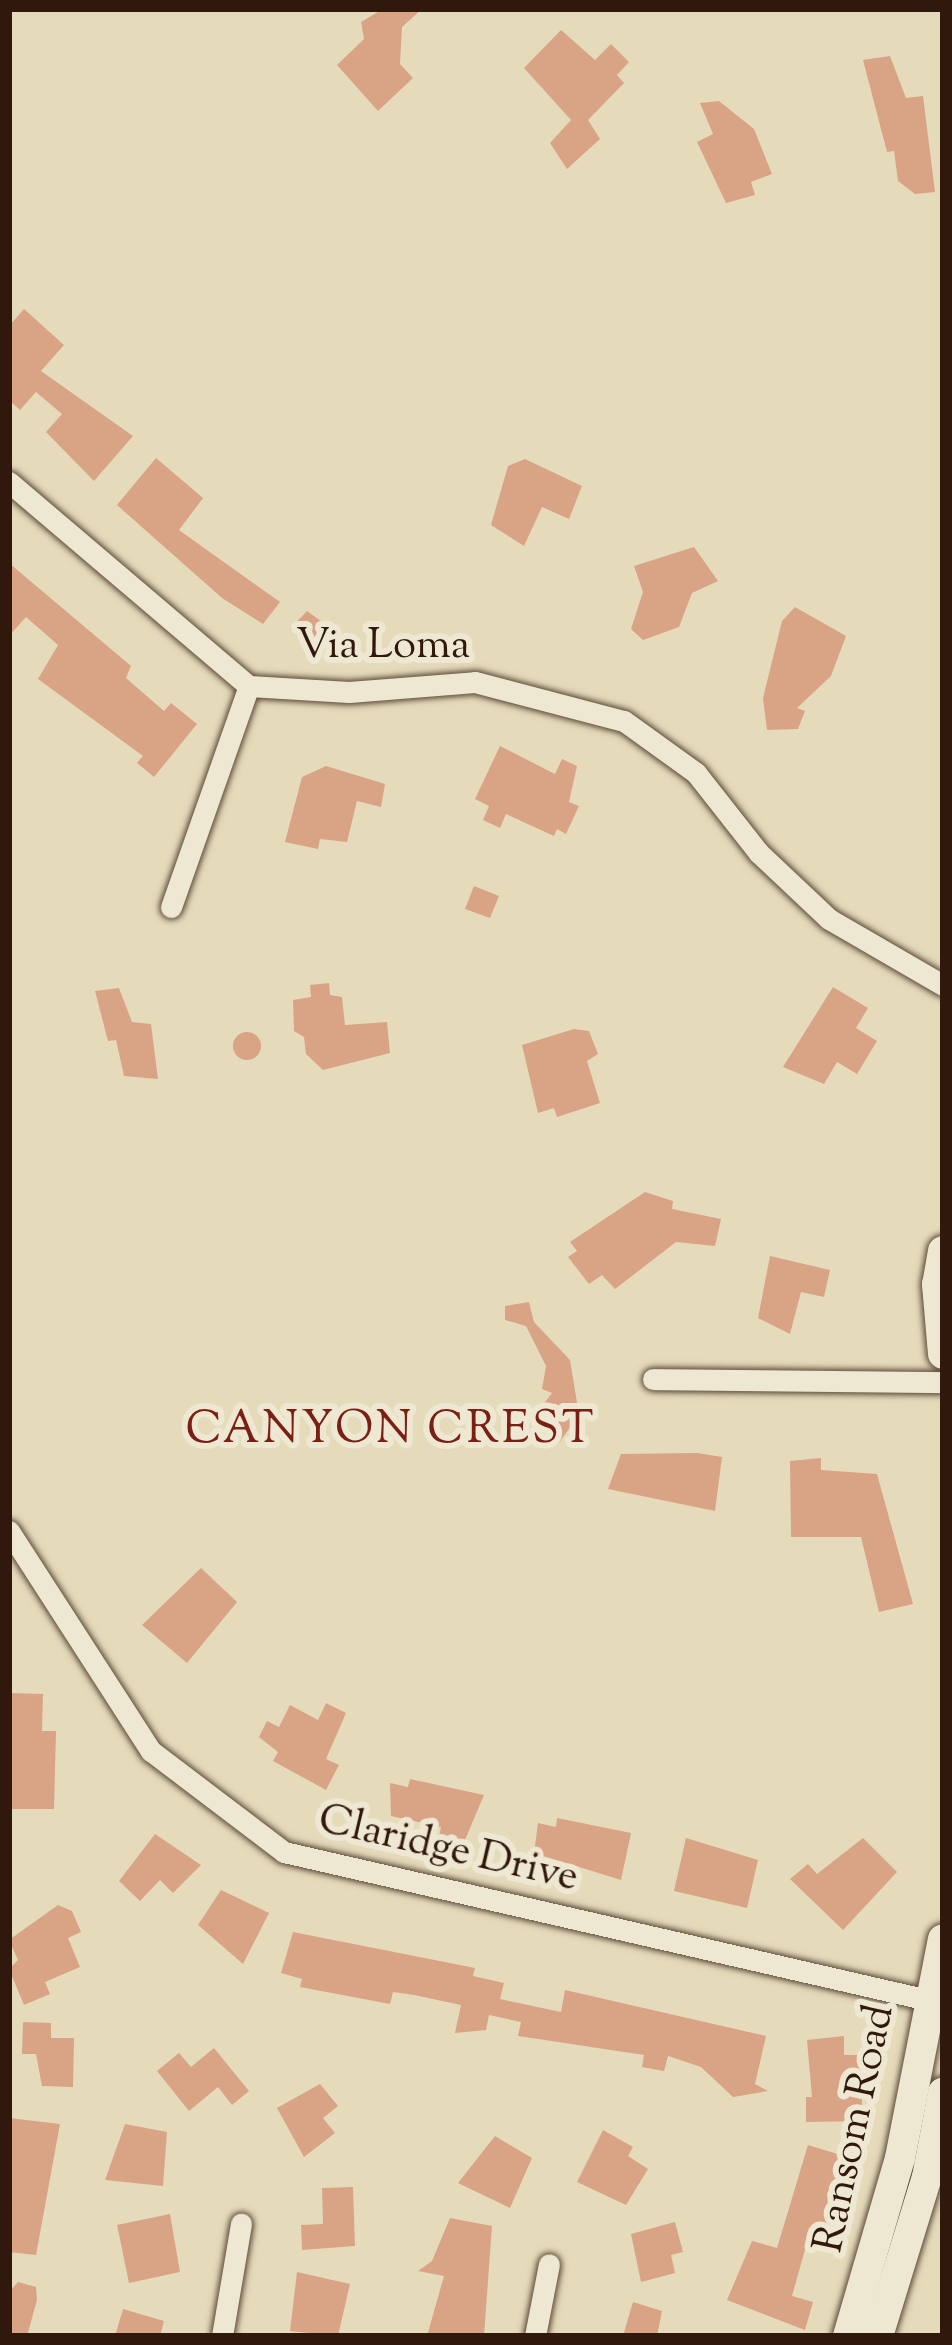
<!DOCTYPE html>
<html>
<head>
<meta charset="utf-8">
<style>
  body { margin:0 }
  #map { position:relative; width:952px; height:2345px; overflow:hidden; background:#e5dbbb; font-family:"Sorts Mill Goudy",serif }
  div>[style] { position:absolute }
  .building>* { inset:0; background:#d9a386 }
  .round { border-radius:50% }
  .roads { filter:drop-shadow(0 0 3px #5d4a38) drop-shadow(0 0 3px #5d4a38) }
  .street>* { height:21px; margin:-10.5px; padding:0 10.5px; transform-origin:10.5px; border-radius:10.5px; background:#eee8d3 }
  .secondary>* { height:30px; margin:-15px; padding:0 15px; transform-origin:15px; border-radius:15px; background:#eee8d3 }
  span { translate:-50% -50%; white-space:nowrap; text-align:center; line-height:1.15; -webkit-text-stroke:12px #eee8d3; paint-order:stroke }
  .street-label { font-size:42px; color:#30190c }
  .neighbourhood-label { font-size:45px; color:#7a1f14; letter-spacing:3px }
  .frame { position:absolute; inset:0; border:12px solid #30190c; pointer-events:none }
</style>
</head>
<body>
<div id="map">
  <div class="building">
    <div style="clip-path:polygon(383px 9px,422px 9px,402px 27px,400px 64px,413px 78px,378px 111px,337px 65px,364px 39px,361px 22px)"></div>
    <div style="clip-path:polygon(561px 30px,595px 60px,611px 44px,629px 62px,617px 75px,624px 83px,588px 120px,600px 139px,567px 169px,550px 143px,571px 120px,524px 68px)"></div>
    <div style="clip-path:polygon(890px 56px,906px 98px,923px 96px,935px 192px,915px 194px,898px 181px,894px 151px,887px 152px,863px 60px)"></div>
    <div style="clip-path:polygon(719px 101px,754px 129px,772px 174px,751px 182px,755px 195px,726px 203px,697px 142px,713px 134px,700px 103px)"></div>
    <div style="clip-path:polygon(24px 309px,64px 345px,41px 371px,133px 436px,94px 481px,46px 432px,62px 414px,36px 392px,20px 410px,9px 400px,9px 326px)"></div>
    <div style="clip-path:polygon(156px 458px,203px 498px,179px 530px,280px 602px,263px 624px,222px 598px,117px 505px)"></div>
    <div style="clip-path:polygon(525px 459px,582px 486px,569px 519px,542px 507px,524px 546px,491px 525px,508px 466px)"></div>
    <div style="clip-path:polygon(694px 547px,718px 581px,692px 593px,679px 627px,643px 640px,631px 629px,643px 592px,634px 566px)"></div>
    <div style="clip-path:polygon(9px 563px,131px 666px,126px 678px,164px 711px,171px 703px,197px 724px,154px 777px,137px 763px,143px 756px,38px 679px,58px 645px,26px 617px,9px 636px)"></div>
    <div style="clip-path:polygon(795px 607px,846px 636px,831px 676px,797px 708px,805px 711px,798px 729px,767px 730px,763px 698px,782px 621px)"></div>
    <div style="clip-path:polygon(307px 611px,325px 624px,310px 644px,290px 629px)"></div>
    <div style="clip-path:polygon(500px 746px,555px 774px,562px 759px,577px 766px,569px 802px,579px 806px,566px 834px,557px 829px,554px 836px,506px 814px,500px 828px,483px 820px,489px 806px,475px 799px)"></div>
    <div style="clip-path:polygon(326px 766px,385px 784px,381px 807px,357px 801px,347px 842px,320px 839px,318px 849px,285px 842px,302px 777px)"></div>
    <div style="clip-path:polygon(474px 886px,499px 896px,490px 918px,465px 909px)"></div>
    <div style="clip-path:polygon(329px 983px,330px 995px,342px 997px,345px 1025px,387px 1022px,390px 1053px,323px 1070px,306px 1054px,304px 1037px,294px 1031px,293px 1000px,311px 997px,310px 985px)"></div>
    <div style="clip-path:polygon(833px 987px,868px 1008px,856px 1028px,877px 1041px,857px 1074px,837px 1062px,824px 1084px,783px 1067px)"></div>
    <div style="clip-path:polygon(119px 988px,132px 1022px,151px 1024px,158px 1079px,124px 1076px,116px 1040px,108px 1041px,95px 991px)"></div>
    <div style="clip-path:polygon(574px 1029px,589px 1031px,598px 1054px,587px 1061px,600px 1103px,557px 1117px,554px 1108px,538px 1113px,522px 1045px)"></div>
    <div class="round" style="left:233px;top:1032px;width:28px;height:28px"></div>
    <div style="clip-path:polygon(645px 1192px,673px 1201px,672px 1209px,721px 1219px,715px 1246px,676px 1242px,615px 1289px,602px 1275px,589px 1284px,568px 1257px,577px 1251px,570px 1242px)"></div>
    <div style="clip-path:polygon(770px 1256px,830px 1270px,824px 1297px,801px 1292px,790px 1334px,758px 1318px)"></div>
    <div style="clip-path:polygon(529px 1302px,534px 1322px,570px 1360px,579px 1415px,558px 1444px,535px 1415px,552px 1393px,542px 1389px,546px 1366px,526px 1326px,505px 1320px,505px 1306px)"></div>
    <div style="clip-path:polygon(697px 1453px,722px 1457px,715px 1511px,608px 1489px,621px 1454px)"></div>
    <div style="clip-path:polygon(821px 1458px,821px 1470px,877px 1474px,913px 1604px,879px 1612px,861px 1537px,791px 1537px,790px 1461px)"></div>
    <div style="clip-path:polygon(201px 1568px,237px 1602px,187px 1663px,142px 1625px)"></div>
    <div style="clip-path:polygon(9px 1693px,43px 1694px,42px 1731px,56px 1731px,54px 1809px,9px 1809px)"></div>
    <div style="clip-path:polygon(326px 1703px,346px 1713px,326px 1759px,339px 1765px,326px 1790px,273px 1761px,278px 1752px,259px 1737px,267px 1721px,279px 1727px,290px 1705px,318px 1720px)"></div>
    <div style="clip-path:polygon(410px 1779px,484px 1795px,462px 1847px,438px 1842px,441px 1827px,391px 1816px,390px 1783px,408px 1787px)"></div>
    <div style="clip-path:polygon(557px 1818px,631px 1833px,621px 1880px,534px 1853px,538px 1823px,556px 1827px)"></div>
    <div style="clip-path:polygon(155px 1834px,201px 1865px,173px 1893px,160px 1880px,140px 1901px,119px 1881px)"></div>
    <div style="clip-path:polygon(686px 1838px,758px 1860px,747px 1908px,674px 1891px)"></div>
    <div style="clip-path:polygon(863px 1838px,897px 1872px,843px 1930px,790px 1879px,808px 1864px,817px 1874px)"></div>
    <div style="clip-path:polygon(221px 1890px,269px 1913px,243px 1964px,198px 1925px)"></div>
    <div style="clip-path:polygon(58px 1905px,72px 1911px,81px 1932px,68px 1938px,80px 1967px,45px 1982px,50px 1994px,24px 2005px,9px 1969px,18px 1960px,9px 1940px)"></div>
    <div style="clip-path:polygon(293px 1932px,475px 1968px,473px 1976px,504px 1983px,500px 1999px,561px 2012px,565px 1990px,766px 2036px,755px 2084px,768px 2091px,733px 2097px,701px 2067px,668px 2056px,664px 2071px,642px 2067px,644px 2055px,518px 2036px,521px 2022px,489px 2015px,486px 2030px,455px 2033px,461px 2005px,414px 1995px,393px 1992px,390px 2004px,300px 1987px,302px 1979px,281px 1973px)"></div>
    <div style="clip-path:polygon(23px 2022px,51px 2023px,51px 2038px,74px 2038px,73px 2087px,42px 2086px,36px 2054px,22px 2054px)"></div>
    <div style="clip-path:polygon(844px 2036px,844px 2055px,862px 2055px,862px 2121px,806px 2122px,806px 2097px,812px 2097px,807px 2040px)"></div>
    <div style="clip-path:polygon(214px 2048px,249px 2091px,232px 2105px,218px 2087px,189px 2111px,157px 2071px,179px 2053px,191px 2067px)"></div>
    <div style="clip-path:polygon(320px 2084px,338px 2106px,323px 2118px,335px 2133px,304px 2157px,277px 2108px)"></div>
    <div style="clip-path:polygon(9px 2118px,60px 2124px,36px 2255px,9px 2252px)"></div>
    <div style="clip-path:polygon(125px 2124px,167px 2132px,163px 2186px,105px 2180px)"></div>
    <div style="clip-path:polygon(603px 2130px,633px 2147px,628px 2156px,648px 2169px,626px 2205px,577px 2182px)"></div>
    <div style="clip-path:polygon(495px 2136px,532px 2158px,510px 2208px,458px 2183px)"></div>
    <div style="clip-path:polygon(808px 2145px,844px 2156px,845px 2175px,829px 2230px,812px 2225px,792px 2296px,813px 2302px,805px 2330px,727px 2300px,752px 2241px,777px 2248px)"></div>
    <div style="clip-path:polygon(353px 2187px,355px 2246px,302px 2250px,301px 2225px,323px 2224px,322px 2188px)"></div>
    <div style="clip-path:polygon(170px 2214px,180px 2272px,129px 2283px,117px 2225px)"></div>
    <div style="clip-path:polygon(450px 2218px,492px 2226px,484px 2336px,427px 2336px,444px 2276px,418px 2271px,432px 2261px)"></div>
    <div style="clip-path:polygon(675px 2222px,683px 2252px,671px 2255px,675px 2273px,641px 2282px,631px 2234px)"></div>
    <div style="clip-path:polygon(297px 2272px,350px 2284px,338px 2336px,290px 2331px)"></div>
    <div style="clip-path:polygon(18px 2282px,36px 2287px,37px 2300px,27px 2336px,9px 2336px,9px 2292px)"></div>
    <div style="clip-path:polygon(633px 2302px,662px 2311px,657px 2336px,623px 2336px)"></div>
    <div style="clip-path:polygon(123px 2309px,164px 2321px,160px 2336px,115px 2336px)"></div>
  </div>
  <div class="roads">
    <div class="street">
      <div style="left:9px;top:482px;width:315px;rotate:40.4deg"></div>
      <div style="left:249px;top:686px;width:100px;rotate:3.4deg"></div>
      <div style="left:349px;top:692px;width:126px;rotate:-4.5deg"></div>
      <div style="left:475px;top:682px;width:154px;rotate:14.7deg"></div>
      <div style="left:624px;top:721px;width:89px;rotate:35.8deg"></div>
      <div style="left:696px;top:773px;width:102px;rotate:51.8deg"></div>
      <div style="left:759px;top:853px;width:96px;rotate:43.3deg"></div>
      <div style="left:829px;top:919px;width:132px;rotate:30.1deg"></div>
      <div style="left:171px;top:907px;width:234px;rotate:-70.6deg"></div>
      <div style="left:653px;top:1379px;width:290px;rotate:0.6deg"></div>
      <div style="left:9px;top:1531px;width:262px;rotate:57.2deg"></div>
      <div style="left:151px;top:1751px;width:167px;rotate:37.2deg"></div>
      <div style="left:284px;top:1852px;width:674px;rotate:12.94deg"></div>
      <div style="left:222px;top:2336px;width:114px;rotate:-80.4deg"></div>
      <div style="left:535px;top:2336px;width:73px;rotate:-79deg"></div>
    </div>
    <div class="secondary">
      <div style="left:943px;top:1251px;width:34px;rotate:100deg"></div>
      <div style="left:937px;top:1284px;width:70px;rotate:85.1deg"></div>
      <div style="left:848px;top:2336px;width:185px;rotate:-73.7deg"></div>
      <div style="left:900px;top:2158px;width:223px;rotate:-78.9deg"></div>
      <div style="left:878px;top:2336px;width:166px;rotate:-72.9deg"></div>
      <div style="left:927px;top:2177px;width:86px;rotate:-79.2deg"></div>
    </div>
  </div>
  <div class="street-label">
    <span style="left:383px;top:647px">Via Loma</span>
    <span style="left:448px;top:1850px;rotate:13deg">Claridge Drive</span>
    <span style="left:856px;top:2129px;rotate:-78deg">Ransom Road</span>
  </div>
  <div class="neighbourhood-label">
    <span style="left:391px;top:1432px">CANYON CREST</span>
  </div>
  <div class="frame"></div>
</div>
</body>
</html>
